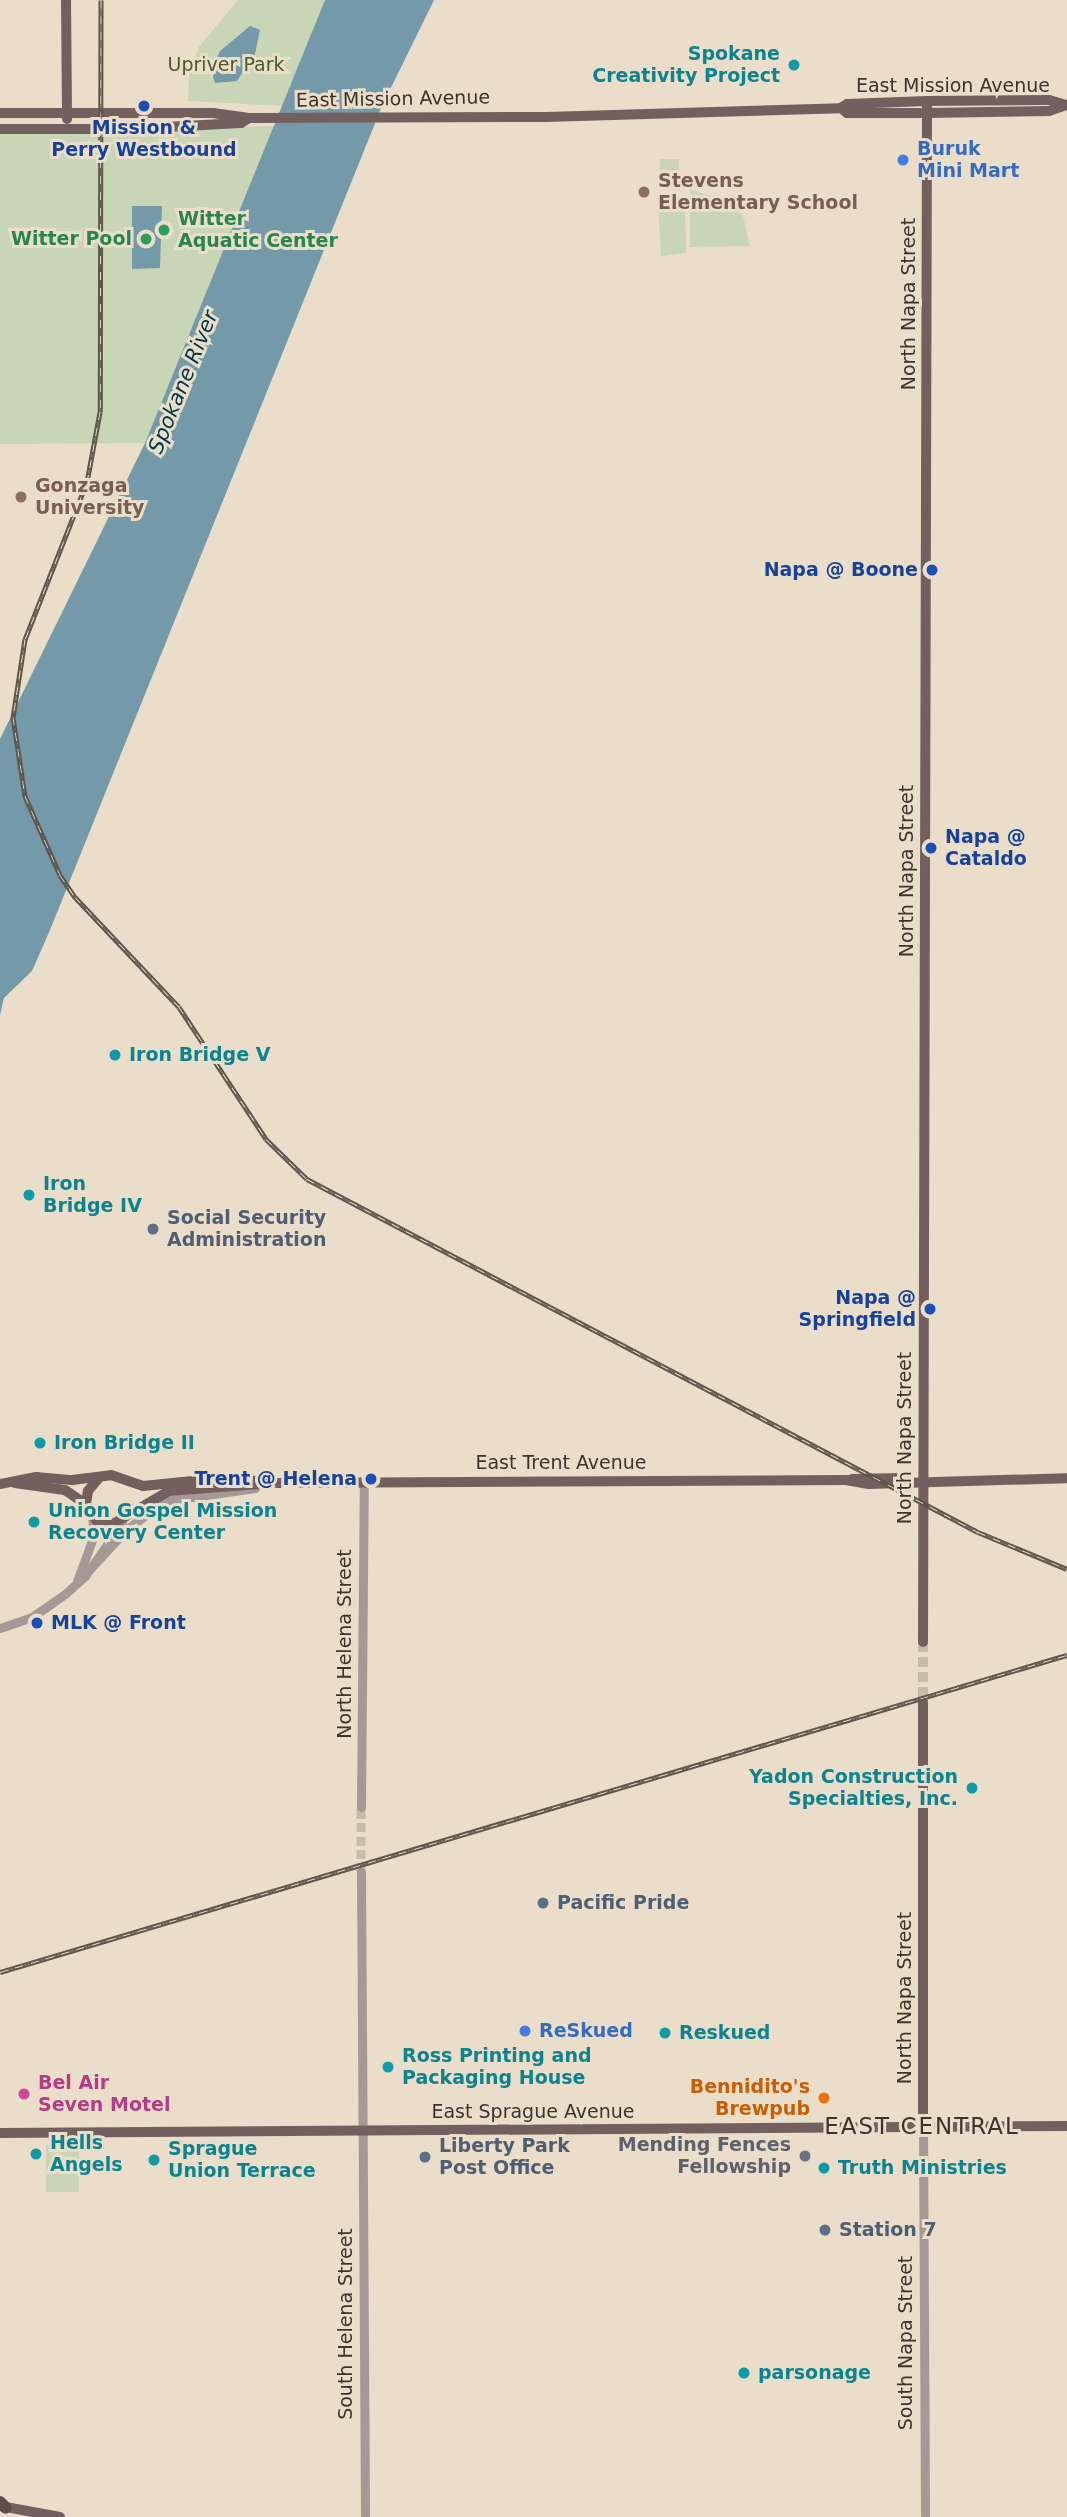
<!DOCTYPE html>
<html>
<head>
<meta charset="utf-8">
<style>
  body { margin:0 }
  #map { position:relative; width:1067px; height:2517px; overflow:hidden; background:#eaddc9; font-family:"DejaVu Sans",sans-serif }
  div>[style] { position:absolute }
  .green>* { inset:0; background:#c8d5b7 }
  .water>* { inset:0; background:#7499a8 }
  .minor-tunnel>* { height:9px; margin-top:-4.5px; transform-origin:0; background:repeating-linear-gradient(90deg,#c7bbaa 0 9px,transparent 0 13.5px) }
  .major-tunnel>* { height:10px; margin-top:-5px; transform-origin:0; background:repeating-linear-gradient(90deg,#c7bbaa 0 10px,transparent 0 15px) }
  .minor>* { height:9px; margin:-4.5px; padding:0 4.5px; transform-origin:4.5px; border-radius:4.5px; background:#a59998 }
  .major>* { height:10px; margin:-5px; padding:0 5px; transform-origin:5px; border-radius:5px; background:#73605e }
  .highway>* { height:12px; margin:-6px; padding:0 6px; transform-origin:6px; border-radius:6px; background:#614b4a }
  .rail>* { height:5px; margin-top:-2.5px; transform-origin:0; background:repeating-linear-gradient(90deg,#eaddc9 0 8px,#5d564c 0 16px); box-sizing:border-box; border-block:2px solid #5d564c }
  .dots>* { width:19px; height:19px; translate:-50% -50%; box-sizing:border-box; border:4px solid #eaddc9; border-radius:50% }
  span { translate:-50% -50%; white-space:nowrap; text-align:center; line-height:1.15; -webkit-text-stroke:6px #eaddc9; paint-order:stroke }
  .culture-label { font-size:19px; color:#0d838f; font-weight:700 }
  .right { translate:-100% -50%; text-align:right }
  .left { translate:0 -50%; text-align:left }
  .park-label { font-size:19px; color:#485b2b }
  .street-label { font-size:19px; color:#3b352e }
  .transit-label { font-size:19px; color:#164399; font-weight:700 }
  .shop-label { font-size:19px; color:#366cbe; font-weight:700 }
  .education-label { font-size:19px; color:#785e54; font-weight:700 }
  .leisure-label { font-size:19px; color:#27864d; font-weight:700 }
  .service-label { font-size:19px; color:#4e5e75; font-weight:700 }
  .hotel-label { font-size:19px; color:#b23c85; font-weight:700 }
  .food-label { font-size:19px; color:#c56008; font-weight:700 }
  .worship-label { font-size:19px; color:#5b616d; font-weight:700 }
  .water-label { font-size:21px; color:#003849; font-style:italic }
  .quarter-label { font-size:23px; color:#3b352e; letter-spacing:2px }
</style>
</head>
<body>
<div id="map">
  <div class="green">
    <div style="clip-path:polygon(238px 0,325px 0,283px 106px,188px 101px,189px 76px,199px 47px)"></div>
    <div style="clip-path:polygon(275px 126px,145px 443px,0 444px,0 134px)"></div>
    <div style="clip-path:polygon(660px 159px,679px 159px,679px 186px,661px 186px)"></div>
    <div style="clip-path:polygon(690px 189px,731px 203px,743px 216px,750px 246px,690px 247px)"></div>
    <div style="clip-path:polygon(685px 202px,686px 253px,661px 256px,658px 204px)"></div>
    <div style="clip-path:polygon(46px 2145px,79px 2145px,79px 2192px,46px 2192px)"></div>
  </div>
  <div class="water">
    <div style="clip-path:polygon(325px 0,434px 0,382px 106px,50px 930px,32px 971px,4px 998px,0 1015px,0 739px,145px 443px)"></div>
    <div style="clip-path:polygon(250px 26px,260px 30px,255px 54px,237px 81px,215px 83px,211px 71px,220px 51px)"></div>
    <div style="clip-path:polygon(132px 206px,162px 206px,160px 268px,132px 269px)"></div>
  </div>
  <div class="minor-tunnel">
    <div style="left:361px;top:1872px;width:65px;rotate:-90deg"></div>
  </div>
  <div class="major-tunnel">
    <div style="left:923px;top:1642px;width:60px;rotate:90deg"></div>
  </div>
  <div class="minor">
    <div style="left:90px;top:1569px;width:53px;rotate:-47.3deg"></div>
    <div style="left:126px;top:1530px;width:48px;rotate:-37.3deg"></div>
    <div style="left:164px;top:1501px;width:92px;rotate:-8.1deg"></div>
    <div style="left:77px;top:1581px;width:49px;rotate:-69.7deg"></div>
    <div style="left:94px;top:1535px;width:19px;rotate:-96deg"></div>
    <div style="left:0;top:1628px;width:34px;rotate:-19deg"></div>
    <div style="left:32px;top:1617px;width:40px;rotate:-34.9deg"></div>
    <div style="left:65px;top:1594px;width:27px;rotate:-42deg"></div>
    <div style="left:85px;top:1576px;width:65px;rotate:-55.1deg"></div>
    <div style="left:361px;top:1807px;width:326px;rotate:-89.5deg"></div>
    <div style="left:361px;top:1872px;width:645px;rotate:89.64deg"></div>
    <div style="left:923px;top:2127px;width:390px;rotate:89.7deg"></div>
  </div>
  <div class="major">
    <div style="left:66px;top:0;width:119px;rotate:89.5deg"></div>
    <div style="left:841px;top:108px;width:8px;rotate:40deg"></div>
    <div style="left:847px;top:113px;width:80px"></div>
    <div style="left:927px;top:113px;width:122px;rotate:-0.9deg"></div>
    <div style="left:1049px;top:111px;width:18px;rotate:-19deg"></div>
    <div style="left:0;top:113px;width:213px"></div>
    <div style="left:213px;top:113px;width:36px;rotate:8deg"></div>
    <div style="left:249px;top:118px;width:297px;rotate:-0.2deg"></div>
    <div style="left:546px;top:117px;width:295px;rotate:-1.7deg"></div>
    <div style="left:841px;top:108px;width:7px;rotate:-34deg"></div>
    <div style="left:847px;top:104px;width:80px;rotate:-2.1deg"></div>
    <div style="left:927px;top:101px;width:122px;rotate:-0.5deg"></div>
    <div style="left:1049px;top:100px;width:19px;rotate:16deg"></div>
    <div style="left:0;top:129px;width:128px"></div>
    <div style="left:128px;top:129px;width:113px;rotate:-3deg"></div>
    <div style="left:241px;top:123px;width:9px;rotate:-32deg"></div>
    <div style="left:98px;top:1479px;width:16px;rotate:130deg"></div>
    <div style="left:88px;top:1491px;width:13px;rotate:99deg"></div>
    <div style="left:86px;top:1504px;width:19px;rotate:58deg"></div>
    <div style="left:96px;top:1520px;width:16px;rotate:18deg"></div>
    <div style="left:111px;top:1525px;width:67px;rotate:-30.4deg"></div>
    <div style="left:169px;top:1491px;width:105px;rotate:-4.4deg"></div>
    <div style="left:852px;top:1479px;width:50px;rotate:-1.1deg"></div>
    <div style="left:15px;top:1483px;width:50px;rotate:8deg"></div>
    <div style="left:65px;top:1490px;width:25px;rotate:34deg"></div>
    <div style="left:0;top:1484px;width:37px;rotate:-11deg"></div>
    <div style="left:36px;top:1477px;width:36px;rotate:5deg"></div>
    <div style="left:72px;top:1480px;width:39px;rotate:-7deg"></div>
    <div style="left:111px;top:1475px;width:34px;rotate:19deg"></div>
    <div style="left:143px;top:1486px;width:79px;rotate:-5.8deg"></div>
    <div style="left:222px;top:1478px;width:55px;rotate:5.2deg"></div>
    <div style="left:277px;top:1483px;width:569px;rotate:-0.3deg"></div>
    <div style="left:846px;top:1480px;width:23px;rotate:10deg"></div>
    <div style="left:869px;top:1484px;width:198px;rotate:-1.7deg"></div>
    <div style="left:923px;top:1642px;width:1541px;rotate:-89.85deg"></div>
    <div style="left:923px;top:2127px;width:425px;rotate:-90deg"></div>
    <div style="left:0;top:2133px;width:1067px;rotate:-0.38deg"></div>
    <div style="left:0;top:2506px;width:61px;rotate:10.4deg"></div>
  </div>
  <div class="highway">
    <div style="left:0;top:2502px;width:8px;rotate:45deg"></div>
  </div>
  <div class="rail">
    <div style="left:101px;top:0;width:412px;rotate:90.1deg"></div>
    <div style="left:100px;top:412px;width:71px;rotate:100.5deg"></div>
    <div style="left:87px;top:482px;width:169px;rotate:111.5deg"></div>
    <div style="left:25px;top:639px;width:79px;rotate:98.7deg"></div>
    <div style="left:13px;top:717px;width:80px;rotate:81.4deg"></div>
    <div style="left:25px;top:796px;width:86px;rotate:66.1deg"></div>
    <div style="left:60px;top:875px;width:27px;rotate:56deg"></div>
    <div style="left:75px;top:897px;width:151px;rotate:46.6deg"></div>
    <div style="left:179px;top:1007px;width:158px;rotate:56.6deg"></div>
    <div style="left:266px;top:1139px;width:57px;rotate:44.3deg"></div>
    <div style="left:307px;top:1179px;width:758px;rotate:27.75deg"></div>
    <div style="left:978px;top:1532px;width:96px;rotate:22.6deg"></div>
    <div style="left:0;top:1972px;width:1113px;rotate:-16.55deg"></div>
  </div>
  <div class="dots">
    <div style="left:794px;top:65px;background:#0f9aa8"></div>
    <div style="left:144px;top:106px;background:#1a4fb4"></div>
    <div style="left:903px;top:160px;background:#3f7fe0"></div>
    <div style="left:644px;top:192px;background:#8d6e63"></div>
    <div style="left:164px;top:230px;background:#2e9e5b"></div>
    <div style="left:146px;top:239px;background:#2e9e5b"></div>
    <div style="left:21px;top:497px;background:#8d6e63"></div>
    <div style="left:932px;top:570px;background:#1a4fb4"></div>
    <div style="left:931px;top:848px;background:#1a4fb4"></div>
    <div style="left:115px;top:1055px;background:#0f9aa8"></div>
    <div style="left:29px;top:1195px;background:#0f9aa8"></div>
    <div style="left:153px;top:1229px;background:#5c6f8a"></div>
    <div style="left:930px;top:1309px;background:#1a4fb4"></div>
    <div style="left:40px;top:1443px;background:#0f9aa8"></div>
    <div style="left:371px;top:1479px;background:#1a4fb4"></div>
    <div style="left:34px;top:1522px;background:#0f9aa8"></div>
    <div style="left:37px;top:1623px;background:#1a4fb4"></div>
    <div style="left:972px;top:1788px;background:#0f9aa8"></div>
    <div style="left:543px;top:1903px;background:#5c6f8a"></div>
    <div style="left:525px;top:2031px;background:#3f7fe0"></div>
    <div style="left:665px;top:2033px;background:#0f9aa8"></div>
    <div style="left:388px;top:2067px;background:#0f9aa8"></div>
    <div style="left:24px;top:2094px;background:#d1479c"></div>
    <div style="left:824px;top:2098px;background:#e8710a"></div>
    <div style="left:36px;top:2154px;background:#0f9aa8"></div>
    <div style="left:805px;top:2156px;background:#6b7280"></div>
    <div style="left:425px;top:2157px;background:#5c6f8a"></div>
    <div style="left:154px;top:2160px;background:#0f9aa8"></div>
    <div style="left:824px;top:2168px;background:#0f9aa8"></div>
    <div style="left:825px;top:2230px;background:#5c6f8a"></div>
    <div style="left:744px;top:2373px;background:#0f9aa8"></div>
  </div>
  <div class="culture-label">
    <span class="right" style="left:780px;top:65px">Spokane<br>Creativity Project</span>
    <span class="left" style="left:129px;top:1055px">Iron Bridge V</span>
    <span class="left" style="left:43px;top:1195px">Iron<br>Bridge IV</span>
    <span class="left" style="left:54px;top:1443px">Iron Bridge II</span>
    <span class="left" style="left:48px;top:1522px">Union Gospel Mission<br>Recovery Center</span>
    <span class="right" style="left:958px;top:1788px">Yadon Construction<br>Specialties, Inc.</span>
    <span class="left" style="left:679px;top:2033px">Reskued</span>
    <span class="left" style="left:402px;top:2067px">Ross Printing and<br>Packaging House</span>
    <span class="left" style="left:50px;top:2154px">Hells<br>Angels</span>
    <span class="left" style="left:168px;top:2160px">Sprague<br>Union Terrace</span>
    <span class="left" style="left:838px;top:2168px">Truth Ministries</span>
    <span class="left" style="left:758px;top:2373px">parsonage</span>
  </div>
  <div class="park-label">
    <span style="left:226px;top:65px">Upriver Park</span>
  </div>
  <div class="street-label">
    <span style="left:953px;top:86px">East Mission Avenue</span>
    <span style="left:393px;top:99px;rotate:-1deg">East Mission Avenue</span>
    <span style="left:909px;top:304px;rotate:-90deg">North Napa Street</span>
    <span style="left:907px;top:871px;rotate:-90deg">North Napa Street</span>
    <span style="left:905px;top:1438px;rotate:-90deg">North Napa Street</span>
    <span style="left:561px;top:1463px">East Trent Avenue</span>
    <span style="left:345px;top:1644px;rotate:-90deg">North Helena Street</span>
    <span style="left:905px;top:1998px;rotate:-90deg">North Napa Street</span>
    <span style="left:533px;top:2112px">East Sprague Avenue</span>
    <span style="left:346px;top:2324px;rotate:-90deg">South Helena Street</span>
    <span style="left:906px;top:2343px;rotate:-90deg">South Napa Street</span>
  </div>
  <div class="transit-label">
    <span style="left:144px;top:139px">Mission &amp;<br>Perry Westbound</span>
    <span class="right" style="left:918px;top:570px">Napa @ Boone</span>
    <span class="left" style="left:945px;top:848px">Napa @<br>Cataldo</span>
    <span class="right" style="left:916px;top:1309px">Napa @<br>Springfield</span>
    <span class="right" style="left:357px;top:1479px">Trent @ Helena</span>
    <span class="left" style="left:51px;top:1623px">MLK @ Front</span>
  </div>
  <div class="shop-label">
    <span class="left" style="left:917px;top:160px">Buruk<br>Mini Mart</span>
    <span class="left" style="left:539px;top:2031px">ReSkued</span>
  </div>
  <div class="education-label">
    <span class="left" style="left:658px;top:192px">Stevens<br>Elementary School</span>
    <span class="left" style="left:35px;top:497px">Gonzaga<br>University</span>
  </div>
  <div class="leisure-label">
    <span class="left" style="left:178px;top:230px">Witter<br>Aquatic Center</span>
    <span class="right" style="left:132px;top:239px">Witter Pool</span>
  </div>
  <div class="service-label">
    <span class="left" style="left:167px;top:1229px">Social Security<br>Administration</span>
    <span class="left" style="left:557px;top:1903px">Pacific Pride</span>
    <span class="left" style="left:439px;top:2157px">Liberty Park<br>Post Office</span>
    <span class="left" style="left:839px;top:2230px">Station 7</span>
  </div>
  <div class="hotel-label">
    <span class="left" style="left:38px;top:2094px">Bel Air<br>Seven Motel</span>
  </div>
  <div class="food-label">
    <span class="right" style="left:810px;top:2098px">Bennidito's<br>Brewpub</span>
  </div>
  <div class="worship-label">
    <span class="right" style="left:791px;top:2156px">Mending Fences<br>Fellowship</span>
  </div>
  <div class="water-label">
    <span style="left:183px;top:382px;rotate:-68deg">Spokane River</span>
  </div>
  <div class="quarter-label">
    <span style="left:922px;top:2126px">EAST CENTRAL</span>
  </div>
</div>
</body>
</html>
